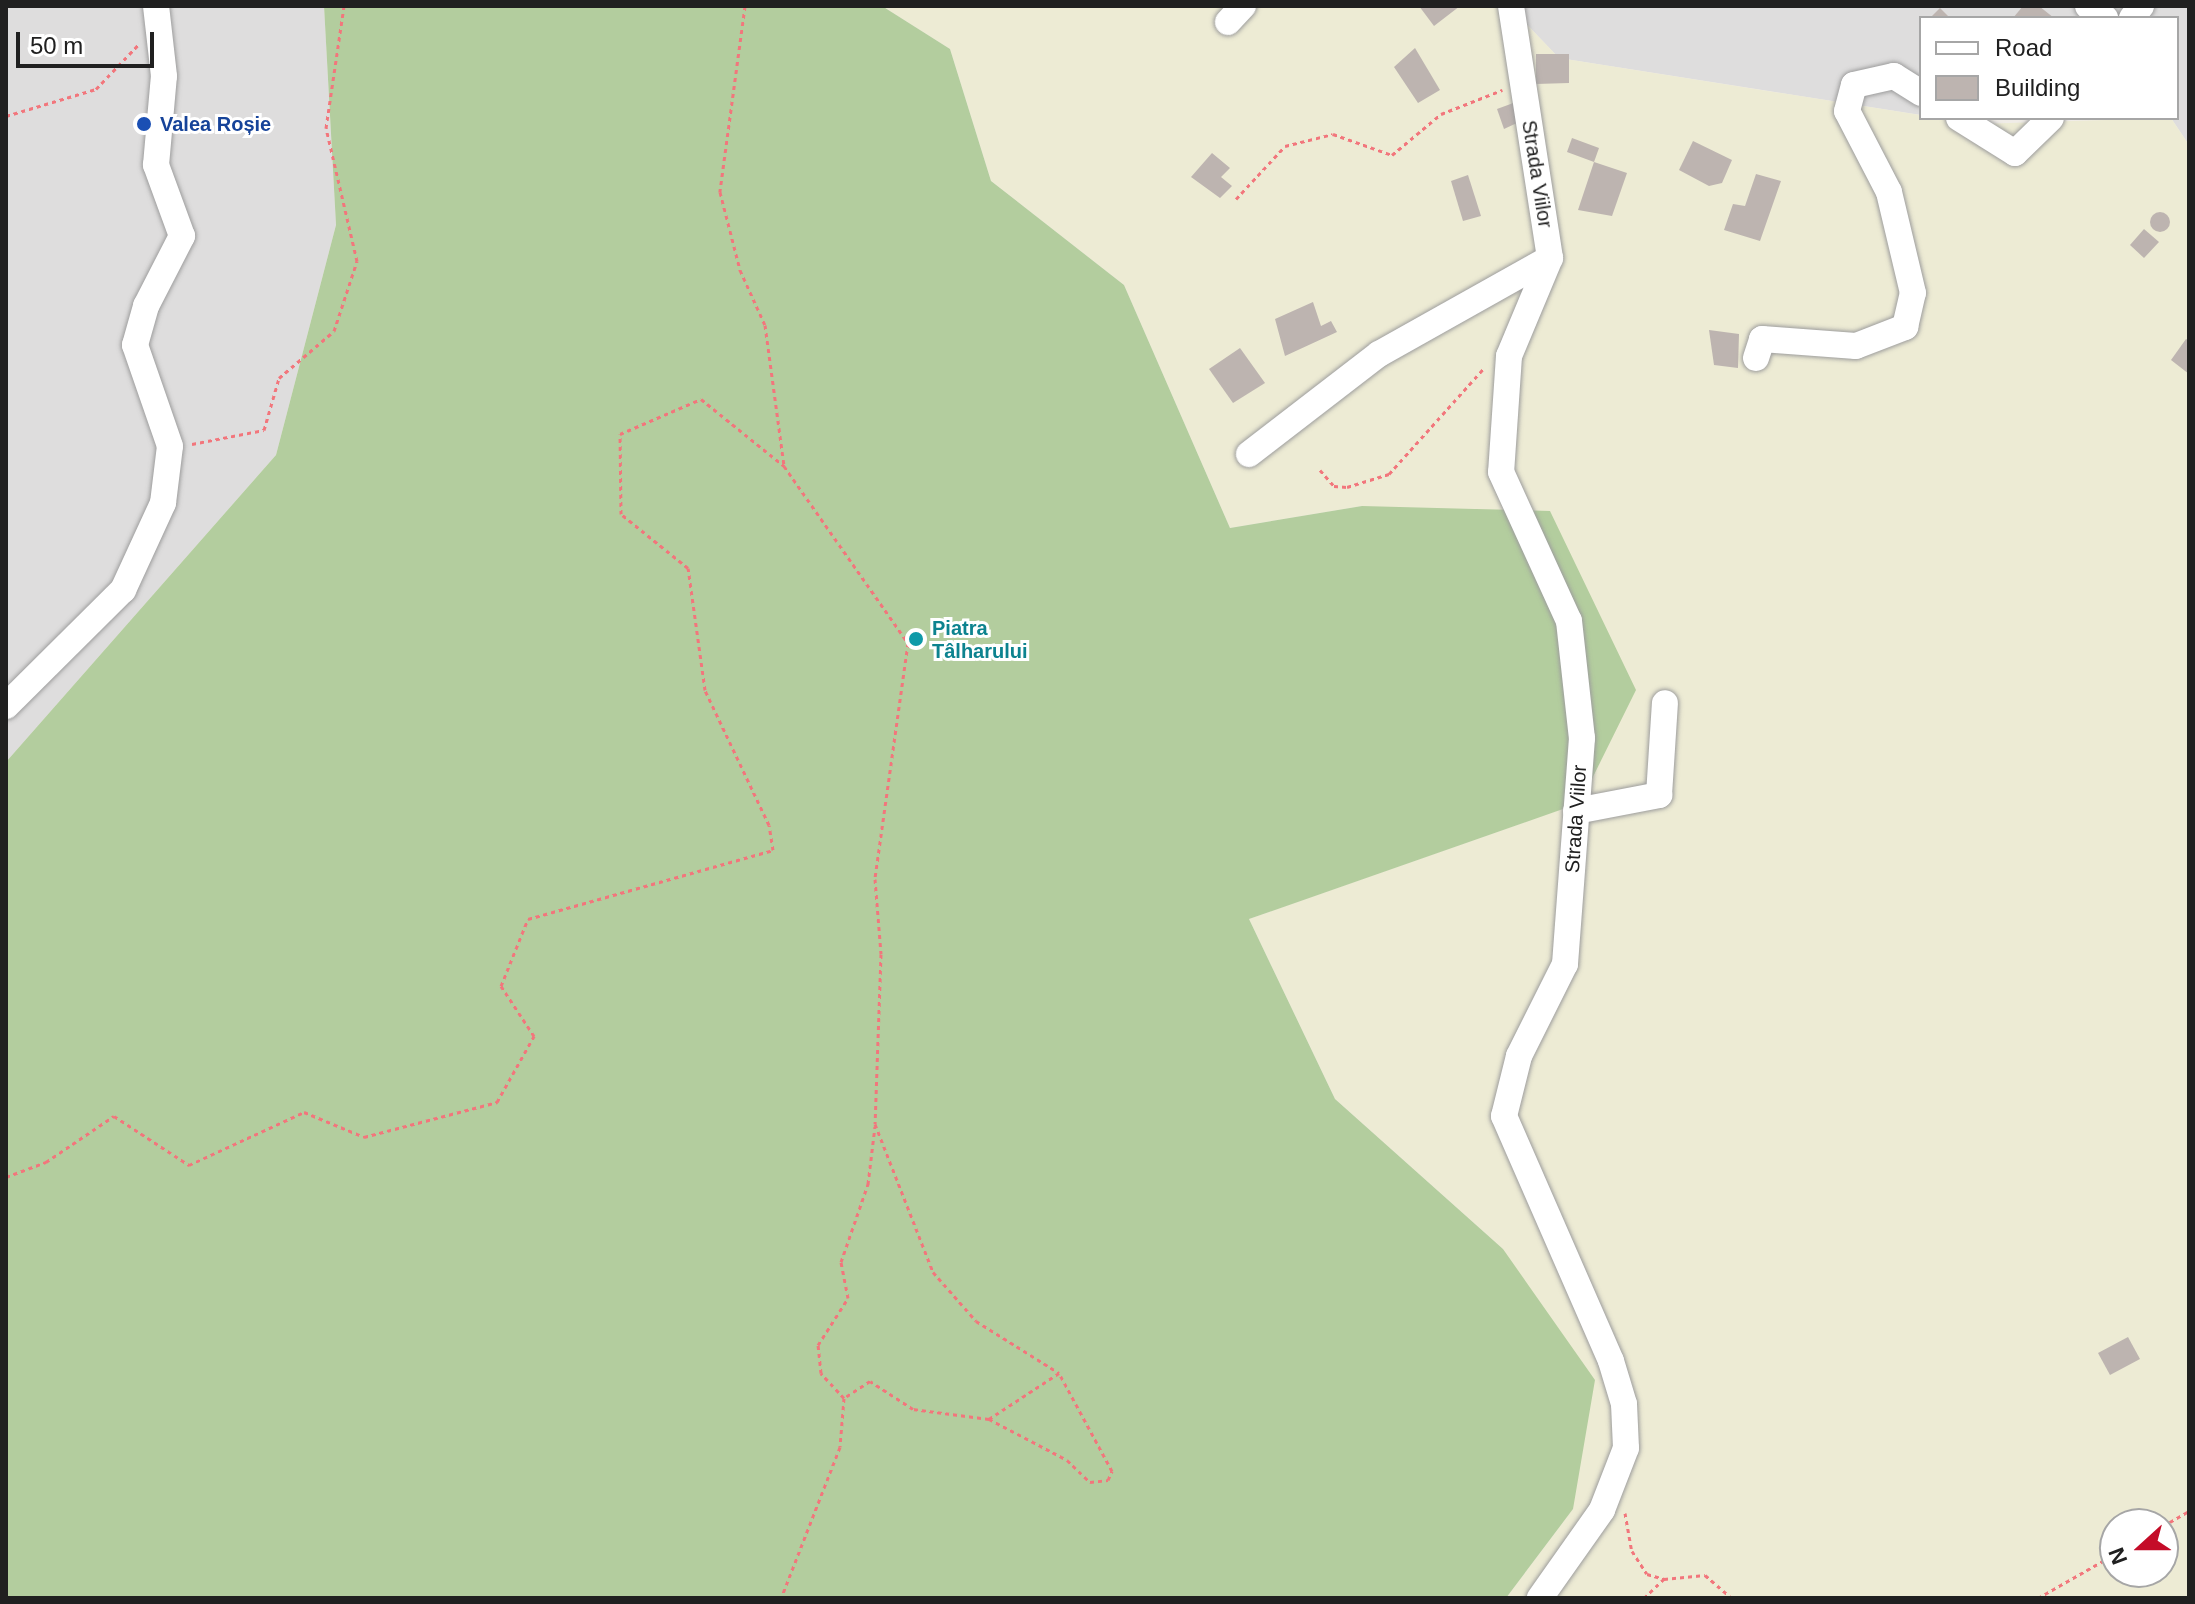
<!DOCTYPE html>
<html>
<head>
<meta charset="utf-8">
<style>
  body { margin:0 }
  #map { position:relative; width:2195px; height:1604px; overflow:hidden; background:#f0ece7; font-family:Helvetica,sans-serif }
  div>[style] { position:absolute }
  .residential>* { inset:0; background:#dedddd }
  .farmland>* { inset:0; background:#edebd4 }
  .forest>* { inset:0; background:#b3cd9e }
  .building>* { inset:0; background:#bdb4b0 }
  .round { border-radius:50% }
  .path>* { height:3px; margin-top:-1.5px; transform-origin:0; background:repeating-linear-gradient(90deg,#f2767c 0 4px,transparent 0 8px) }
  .roads { filter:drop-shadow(0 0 2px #9d9d9d) drop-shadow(0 0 2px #9d9d9d) }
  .minor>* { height:26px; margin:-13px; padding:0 13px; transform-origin:13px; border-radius:13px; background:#fff }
  .dots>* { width:22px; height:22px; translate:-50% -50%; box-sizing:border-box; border:4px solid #fff; border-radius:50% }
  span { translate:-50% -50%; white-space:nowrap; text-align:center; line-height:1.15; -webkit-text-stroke:6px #fff; paint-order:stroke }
  .transit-label { font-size:20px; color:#164399; font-weight:700 }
  .left { translate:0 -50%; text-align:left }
  .street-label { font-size:20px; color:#202020 }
  .culture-label { font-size:20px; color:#0d838f; font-weight:700 }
  .frame { position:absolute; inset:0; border:8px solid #202020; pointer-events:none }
  .legend { position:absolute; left:1919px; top:16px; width:260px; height:104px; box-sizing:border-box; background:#fff; border:2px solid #a6a6a6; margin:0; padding:10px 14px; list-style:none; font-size:24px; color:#202020 }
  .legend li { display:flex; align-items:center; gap:16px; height:40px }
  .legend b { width:40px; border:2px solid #a6a6a6 }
  .north { position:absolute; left:2099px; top:1508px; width:80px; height:80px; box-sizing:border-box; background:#fff; border:2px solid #a6a6a6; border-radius:50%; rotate:249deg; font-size:22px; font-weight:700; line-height:32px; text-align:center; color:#202020 }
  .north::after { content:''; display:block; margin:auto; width:28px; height:36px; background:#c40c28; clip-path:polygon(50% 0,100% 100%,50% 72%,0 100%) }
  .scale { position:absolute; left:16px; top:32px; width:138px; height:36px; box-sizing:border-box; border:4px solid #202020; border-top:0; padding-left:10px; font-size:24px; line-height:28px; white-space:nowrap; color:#202020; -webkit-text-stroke:6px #fff; paint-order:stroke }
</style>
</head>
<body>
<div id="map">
  <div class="residential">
    <div style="clip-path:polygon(6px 6px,324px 6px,336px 225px,276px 455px,6px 762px)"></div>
    <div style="clip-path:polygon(1509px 6px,2189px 6px,2189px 145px,2171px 118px,2177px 118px,2177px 18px,1921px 18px,1921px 115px,1559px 58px)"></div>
  </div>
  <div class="farmland">
    <div style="clip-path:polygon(evenodd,882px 6px,1509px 6px,1559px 58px,1977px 124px,2171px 118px,2189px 145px,2189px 1598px,1506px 1598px,1573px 1509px,1503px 1249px,1335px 1099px,1249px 919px,1579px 803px,1362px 506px,1230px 528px,1124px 285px,991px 181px,950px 49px,882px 6px,2115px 1524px,2163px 1524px,2163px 1572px,2115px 1572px,2115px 1524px)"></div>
  </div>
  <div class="forest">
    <div style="clip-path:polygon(324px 6px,882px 6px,950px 49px,991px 181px,1124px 285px,1230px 528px,1362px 506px,1550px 511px,1636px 690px,1580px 803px,1249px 919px,1335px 1099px,1503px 1249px,1595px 1380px,1573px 1509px,1506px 1598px,6px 1598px,6px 762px,276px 455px,336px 225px)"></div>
  </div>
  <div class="building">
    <div style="clip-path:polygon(1419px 6px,1460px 6px,1434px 26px)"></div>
    <div style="clip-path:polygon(2023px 6px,2039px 6px,2054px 18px,2013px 18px)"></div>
    <div style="clip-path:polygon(1940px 8px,1950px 18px,1930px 18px)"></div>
    <div style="clip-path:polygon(1415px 48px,1440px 90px,1418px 103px,1394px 67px)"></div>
    <div style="clip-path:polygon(1536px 54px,1569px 54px,1569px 83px,1536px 84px)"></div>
    <div style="clip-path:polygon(1516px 102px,1519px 122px,1504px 129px,1497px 109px)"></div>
    <div style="clip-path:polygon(1572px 138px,1599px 148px,1594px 162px,1567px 152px)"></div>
    <div style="clip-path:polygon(1693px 141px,1732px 160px,1722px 183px,1709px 186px,1679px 170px)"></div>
    <div style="clip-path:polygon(1212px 153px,1230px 168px,1221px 177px,1232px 186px,1220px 198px,1191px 177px)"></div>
    <div style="clip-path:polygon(1594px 162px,1627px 173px,1612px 216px,1578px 210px)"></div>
    <div style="clip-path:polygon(1756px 174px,1781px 181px,1760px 241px,1724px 230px,1733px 204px,1745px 206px)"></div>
    <div style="clip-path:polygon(1468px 175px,1481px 216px,1463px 221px,1451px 181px)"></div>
    <div class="round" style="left:2150px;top:212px;width:20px;height:20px"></div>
    <div style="clip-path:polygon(2144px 229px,2159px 242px,2144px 258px,2130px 245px)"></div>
    <div style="clip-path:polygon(1313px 302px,1321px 326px,1331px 321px,1337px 332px,1285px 356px,1275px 319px)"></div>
    <div style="clip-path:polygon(1709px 330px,1739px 334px,1738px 368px,1714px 365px)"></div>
    <div style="clip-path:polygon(2186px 339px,2189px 341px,2189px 374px,2171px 360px)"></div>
    <div style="clip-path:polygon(1240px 348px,1265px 383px,1233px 403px,1209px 369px)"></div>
    <div style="clip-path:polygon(2128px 1337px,2140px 1359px,2110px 1375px,2098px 1353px)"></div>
  </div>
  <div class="path">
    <div style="left:745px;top:6px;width:188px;rotate:97.7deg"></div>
    <div style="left:720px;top:192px;width:81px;rotate:75.6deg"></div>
    <div style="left:740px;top:270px;width:60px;rotate:65.6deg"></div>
    <div style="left:765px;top:325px;width:142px;rotate:82.3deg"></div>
    <div style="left:784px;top:466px;width:216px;rotate:55deg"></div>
    <div style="left:908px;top:643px;width:238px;rotate:98deg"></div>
    <div style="left:875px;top:879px;width:75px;rotate:85.4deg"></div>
    <div style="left:881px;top:954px;width:170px;rotate:92deg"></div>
    <div style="left:875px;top:1124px;width:159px;rotate:68.6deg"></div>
    <div style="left:933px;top:1272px;width:65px;rotate:48.7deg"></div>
    <div style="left:976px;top:1321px;width:98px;rotate:32.1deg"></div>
    <div style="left:1059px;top:1373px;width:84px;rotate:146.7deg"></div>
    <div style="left:989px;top:1419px;width:77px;rotate:-172.5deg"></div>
    <div style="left:913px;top:1409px;width:51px;rotate:-146.9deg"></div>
    <div style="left:870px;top:1381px;width:31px;rotate:147deg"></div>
    <div style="left:844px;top:1398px;width:49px;rotate:94.7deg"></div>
    <div style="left:840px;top:1447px;width:162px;rotate:111.3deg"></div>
    <div style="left:6px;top:116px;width:94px;rotate:-16.7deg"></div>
    <div style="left:96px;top:89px;width:61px;rotate:-46.3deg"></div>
    <div style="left:1236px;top:199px;width:72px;rotate:-47.2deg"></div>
    <div style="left:1285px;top:146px;width:49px;rotate:-14deg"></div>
    <div style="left:1333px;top:134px;width:63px;rotate:19.6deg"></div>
    <div style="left:1392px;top:155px;width:64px;rotate:-39.9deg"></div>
    <div style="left:1441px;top:114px;width:66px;rotate:-21.5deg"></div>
    <div style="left:192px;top:444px;width:73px;rotate:-11deg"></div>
    <div style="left:264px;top:430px;width:54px;rotate:-73.9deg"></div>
    <div style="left:279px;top:378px;width:72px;rotate:-40.5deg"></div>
    <div style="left:334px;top:331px;width:74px;rotate:-71.8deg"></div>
    <div style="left:357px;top:261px;width:137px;rotate:-103.1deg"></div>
    <div style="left:326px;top:128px;width:123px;rotate:-81.6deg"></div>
    <div style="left:1320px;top:470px;width:21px;rotate:49deg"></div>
    <div style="left:1334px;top:486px;width:13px;rotate:4deg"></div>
    <div style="left:1347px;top:487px;width:44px;rotate:-17.2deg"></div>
    <div style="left:1389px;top:474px;width:142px;rotate:-48.1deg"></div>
    <div style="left:6px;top:1177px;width:43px;rotate:-20.6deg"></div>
    <div style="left:46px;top:1162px;width:82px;rotate:-34.1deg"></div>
    <div style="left:114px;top:1116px;width:90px;rotate:33.2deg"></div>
    <div style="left:189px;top:1165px;width:127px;rotate:-24.7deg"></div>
    <div style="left:304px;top:1112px;width:65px;rotate:22.6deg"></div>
    <div style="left:364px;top:1137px;width:138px;rotate:-14.7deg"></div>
    <div style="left:497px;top:1102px;width:76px;rotate:-60.7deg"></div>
    <div style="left:534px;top:1036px;width:60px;rotate:-123.4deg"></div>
    <div style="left:501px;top:986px;width:72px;rotate:-68.1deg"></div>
    <div style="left:528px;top:919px;width:255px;rotate:-15.7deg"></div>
    <div style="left:773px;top:850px;width:25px;rotate:-99deg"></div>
    <div style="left:769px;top:825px;width:149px;rotate:-115.4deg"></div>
    <div style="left:705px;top:690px;width:123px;rotate:-97.9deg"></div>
    <div style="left:688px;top:568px;width:86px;rotate:-141.1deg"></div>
    <div style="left:621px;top:514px;width:80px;rotate:-90.7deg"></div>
    <div style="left:620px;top:434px;width:88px;rotate:-23.4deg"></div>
    <div style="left:701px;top:399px;width:107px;rotate:38.9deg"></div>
    <div style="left:844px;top:1398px;width:34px;rotate:-133deg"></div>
    <div style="left:821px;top:1373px;width:28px;rotate:-96deg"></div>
    <div style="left:818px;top:1345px;width:56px;rotate:-57.4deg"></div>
    <div style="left:848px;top:1298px;width:37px;rotate:-101deg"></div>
    <div style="left:841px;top:1262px;width:83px;rotate:-70.9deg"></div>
    <div style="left:868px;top:1184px;width:58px;rotate:-83.1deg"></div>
    <div style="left:989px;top:1419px;width:88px;rotate:27.7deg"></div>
    <div style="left:1067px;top:1460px;width:32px;rotate:44deg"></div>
    <div style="left:1090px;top:1482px;width:18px;rotate:-6deg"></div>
    <div style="left:1108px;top:1480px;width:10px;rotate:-66deg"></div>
    <div style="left:1112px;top:1471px;width:111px;rotate:-118.4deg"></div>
    <div style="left:1625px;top:1513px;width:39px;rotate:80deg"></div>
    <div style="left:1632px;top:1551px;width:27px;rotate:57deg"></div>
    <div style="left:1647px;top:1574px;width:18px;rotate:16deg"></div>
    <div style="left:2163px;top:1526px;width:30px;rotate:-30deg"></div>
    <div style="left:1644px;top:1598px;width:28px;rotate:-44deg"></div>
    <div style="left:1664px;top:1579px;width:41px;rotate:-5.6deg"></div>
    <div style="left:1705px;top:1575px;width:35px;rotate:41deg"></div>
    <div style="left:2038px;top:1598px;width:89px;rotate:-29.7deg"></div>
  </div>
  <div class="roads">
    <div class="minor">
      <div style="left:1511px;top:6px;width:255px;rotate:81.2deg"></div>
      <div style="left:1550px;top:258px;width:106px;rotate:112.7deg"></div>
      <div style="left:1509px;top:356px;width:116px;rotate:93.9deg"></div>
      <div style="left:1501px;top:472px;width:164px;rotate:65.5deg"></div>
      <div style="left:1569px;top:621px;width:118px;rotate:83.7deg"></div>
      <div style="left:1582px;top:738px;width:227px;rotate:94.3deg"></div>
      <div style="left:1565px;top:964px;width:103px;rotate:116.6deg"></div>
      <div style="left:1519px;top:1056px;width:62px;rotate:104deg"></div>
      <div style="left:1504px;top:1116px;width:267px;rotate:66.4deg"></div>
      <div style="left:1611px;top:1361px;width:45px;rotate:73.2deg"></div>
      <div style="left:1624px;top:1404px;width:44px;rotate:87.4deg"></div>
      <div style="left:1626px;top:1448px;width:66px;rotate:111.2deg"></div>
      <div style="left:1602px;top:1510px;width:108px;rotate:125.2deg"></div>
      <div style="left:2088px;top:6px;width:21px;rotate:35deg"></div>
      <div style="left:2132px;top:18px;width:15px;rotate:-53deg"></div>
      <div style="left:1228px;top:22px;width:22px;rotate:-47deg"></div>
      <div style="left:1959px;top:118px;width:66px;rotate:32deg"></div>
      <div style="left:2015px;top:153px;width:50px;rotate:-44.2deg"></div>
      <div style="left:1756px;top:358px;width:20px;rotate:-72deg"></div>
      <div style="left:1762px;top:339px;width:94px;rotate:4.3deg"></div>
      <div style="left:1856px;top:346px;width:53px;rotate:-21.2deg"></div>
      <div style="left:1905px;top:327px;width:35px;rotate:-77deg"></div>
      <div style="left:1913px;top:293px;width:104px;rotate:-103.4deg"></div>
      <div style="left:1889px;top:192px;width:91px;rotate:-117.4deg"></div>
      <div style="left:1847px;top:111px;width:27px;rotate:-75deg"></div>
      <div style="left:1854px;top:85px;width:41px;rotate:-12.7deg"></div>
      <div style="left:1894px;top:76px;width:32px;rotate:32deg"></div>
      <div style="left:1249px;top:454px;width:164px;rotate:-37.6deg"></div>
      <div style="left:1379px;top:354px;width:196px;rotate:-29.3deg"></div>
      <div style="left:6px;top:706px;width:165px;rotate:-44.8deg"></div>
      <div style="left:123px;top:590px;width:96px;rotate:-65.3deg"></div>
      <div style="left:163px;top:503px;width:57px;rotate:-83deg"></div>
      <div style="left:170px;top:446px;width:107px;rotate:-109.1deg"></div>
      <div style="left:135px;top:345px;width:41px;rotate:-74.2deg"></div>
      <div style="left:146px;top:306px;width:79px;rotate:-62.8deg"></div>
      <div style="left:182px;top:236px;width:76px;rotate:-110.1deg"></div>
      <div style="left:156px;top:165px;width:89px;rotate:-84.9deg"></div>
      <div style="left:164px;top:76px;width:70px;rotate:-96.5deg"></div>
      <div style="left:1576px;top:811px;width:85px;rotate:-10.9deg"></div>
      <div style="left:1659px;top:795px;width:92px;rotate:-86.3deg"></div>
    </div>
  </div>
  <div class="dots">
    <div style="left:144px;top:124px;background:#1a4fb4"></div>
    <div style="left:916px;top:639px;background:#0f9aa8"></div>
  </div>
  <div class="transit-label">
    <span class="left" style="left:160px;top:124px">Valea Roșie</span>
  </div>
  <div class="street-label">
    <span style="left:1537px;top:174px;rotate:81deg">Strada Viilor</span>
    <span style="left:1576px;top:819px;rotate:-86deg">Strada Viilor</span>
  </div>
  <div class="culture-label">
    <span class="left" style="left:932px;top:640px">Piatra<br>Tâlharului</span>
  </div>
  <div class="frame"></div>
  <ul class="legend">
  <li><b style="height:10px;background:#fff"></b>Road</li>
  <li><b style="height:22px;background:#bdb4b0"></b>Building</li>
  </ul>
  <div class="north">N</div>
  <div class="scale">50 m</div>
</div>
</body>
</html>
